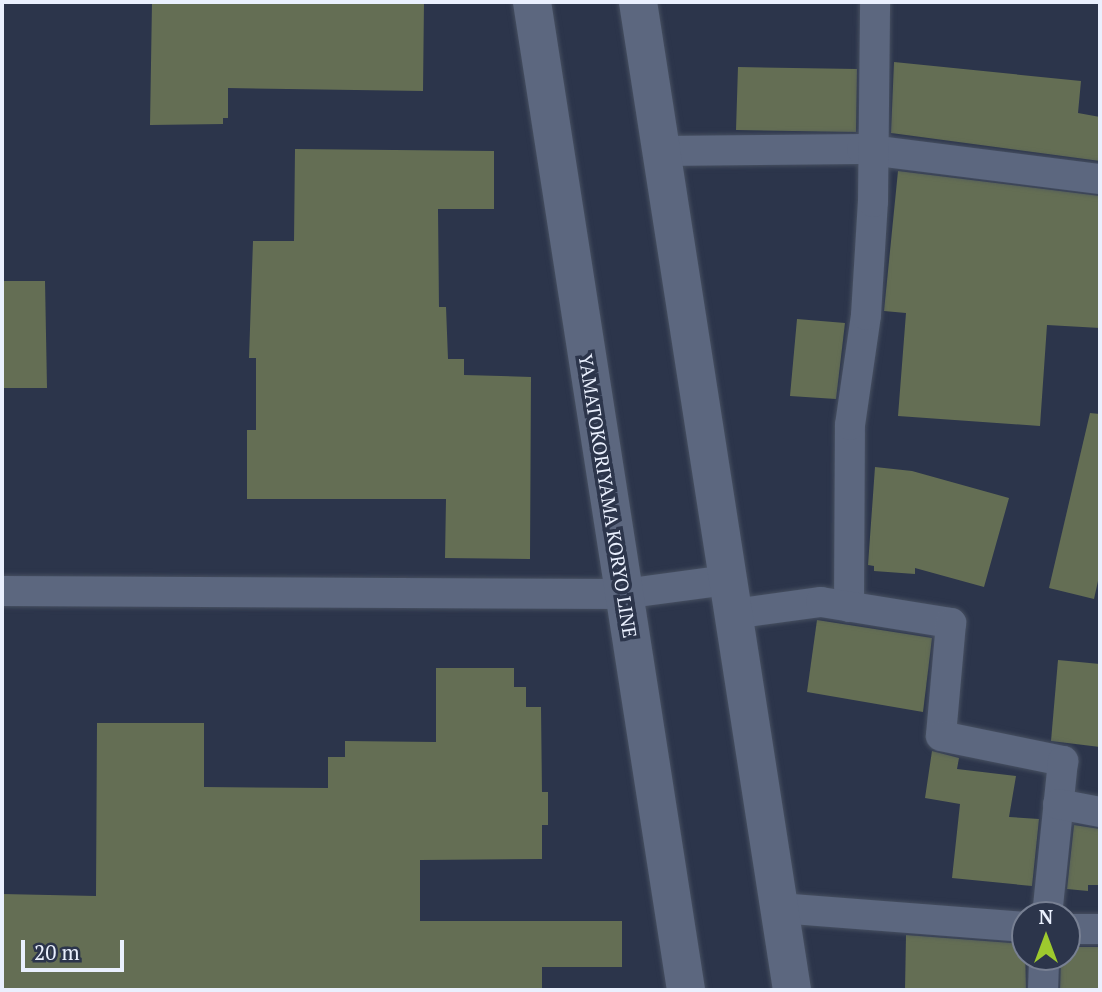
<!DOCTYPE html>
<html>
<head>
<meta charset="utf-8">
<style>
  body { margin:0 }
  #map { position:relative; width:1102px; height:992px; overflow:hidden; background:#2c354b; font-family:"PT Serif",serif }
  div>[style] { position:absolute }
  .building>* { inset:0; background:#646e54 }
  .roads { filter:drop-shadow(0 0 2px #475061) drop-shadow(0 0 2px #475061) }
  .minor>* { height:30px; margin:-15px; padding:0 15px; transform-origin:15px; border-radius:15px; background:#5c677f }
  .secondary>* { height:38px; margin:-19px; padding:0 19px; transform-origin:19px; border-radius:19px; background:#5c677f }
  span { translate:-50% -50%; white-space:nowrap; text-align:center; line-height:1.15; -webkit-text-stroke:7px #2c354b; paint-order:stroke }
  .street-label { font-size:19px; color:#eaf0fe }
  .frame { position:absolute; inset:0; border:4px solid #eaf0fe; pointer-events:none }
  .north { position:absolute; left:1011px; top:901px; width:70px; height:70px; box-sizing:border-box; background:#2c354b; border:2px solid #788093; border-radius:50%; rotate:0deg; font-size:19px; font-weight:700; line-height:28px; text-align:center; color:#eaf0fe }
  .north::after { content:''; display:block; margin:auto; width:24px; height:32px; background:#9eca2e; clip-path:polygon(50% 0,100% 100%,50% 72%,0 100%) }
  .scale { position:absolute; left:21px; top:940px; width:103px; height:32px; box-sizing:border-box; border:4px solid #eaf0fe; border-top:0; padding-left:9px; font-size:21px; line-height:24px; white-space:nowrap; color:#eaf0fe; -webkit-text-stroke:5px #2c354b; paint-order:stroke }
</style>
</head>
<body>
<div id="map">
  <div class="building">
    <div style="clip-path:polygon(152px 2px,424px 2px,423px 91px,228px 88px,228px 118px,223px 118px,223px 124px,150px 125px)"></div>
    <div style="clip-path:polygon(894px 62px,1081px 81px,1078px 113px,1100px 117px,1100px 161px,891px 133px)"></div>
    <div style="clip-path:polygon(738px 67px,857px 69px,856px 132px,736px 130px)"></div>
    <div style="clip-path:polygon(295px 149px,494px 151px,494px 209px,438px 209px,439px 307px,446px 307px,448px 359px,464px 359px,464px 375px,531px 377px,530px 559px,445px 558px,446px 499px,247px 499px,247px 430px,256px 430px,256px 358px,249px 358px,253px 241px,294px 241px)"></div>
    <div style="clip-path:polygon(898px 171px,1100px 196px,1100px 328px,1047px 325px,1040px 426px,898px 416px,906px 313px,884px 311px)"></div>
    <div style="clip-path:polygon(2px 281px,45px 281px,47px 388px,2px 388px)"></div>
    <div style="clip-path:polygon(797px 319px,845px 323px,836px 399px,790px 396px)"></div>
    <div style="clip-path:polygon(1090px 413px,1100px 414px,1100px 572px,1094px 599px,1049px 588px)"></div>
    <div style="clip-path:polygon(875px 467px,912px 471px,1009px 498px,984px 587px,915px 568px,915px 574px,874px 571px,874px 566px,868px 565px)"></div>
    <div style="clip-path:polygon(817px 620px,932px 638px,923px 712px,807px 692px)"></div>
    <div style="clip-path:polygon(1058px 660px,1100px 664px,1100px 747px,1051px 741px)"></div>
    <div style="clip-path:polygon(436px 668px,514px 668px,514px 687px,526px 687px,526px 707px,541px 707px,542px 792px,548px 792px,548px 825px,542px 825px,542px 859px,420px 860px,420px 921px,622px 921px,622px 967px,542px 967px,542px 990px,2px 990px,2px 894px,96px 896px,97px 723px,204px 723px,204px 787px,328px 788px,328px 757px,345px 757px,345px 741px,436px 742px)"></div>
    <div style="clip-path:polygon(932px 751px,959px 758px,957px 769px,1016px 776px,1009px 817px,1039px 819px,1032px 886px,952px 878px,960px 804px,925px 798px)"></div>
    <div style="clip-path:polygon(1074px 825px,1100px 829px,1100px 885px,1088px 885px,1088px 891px,1067px 889px)"></div>
    <div style="clip-path:polygon(906px 935px,1025px 944px,1026px 990px,905px 990px)"></div>
    <div style="clip-path:polygon(1100px 947px,1100px 990px,1060px 990px,1061px 957px,1067px 957px,1067px 947px)"></div>
  </div>
  <div class="roads">
    <div class="minor">
      <div style="left:661px;top:151px;width:201px;rotate:-0.6deg"></div>
      <div style="left:862px;top:149px;width:240px;rotate:7.2deg"></div>
      <div style="left:2px;top:591px;width:621px;rotate:0.28deg"></div>
      <div style="left:623px;top:594px;width:106px;rotate:-7.6deg"></div>
      <div style="left:849px;top:607px;width:182px;rotate:-89.7deg"></div>
      <div style="left:850px;top:425px;width:111px;rotate:-81.7deg"></div>
      <div style="left:866px;top:315px;width:113px;rotate:-86.5deg"></div>
      <div style="left:873px;top:202px;width:200px;rotate:-89.4deg"></div>
      <div style="left:733px;top:614px;width:89px;rotate:-7.8deg"></div>
      <div style="left:821px;top:602px;width:132px;rotate:9.2deg"></div>
      <div style="left:951px;top:623px;width:113px;rotate:95.1deg"></div>
      <div style="left:941px;top:736px;width:125px;rotate:11.6deg"></div>
      <div style="left:1063px;top:761px;width:155px;rotate:95.9deg"></div>
      <div style="left:1058px;top:804px;width:43px;rotate:10.8deg"></div>
      <div style="left:779px;top:908px;width:247px;rotate:4.4deg"></div>
      <div style="left:1067px;top:929px;width:33px"></div>
      <div style="left:1043px;top:990px;width:33px;rotate:-88deg"></div>
    </div>
    <div class="secondary">
      <div style="left:532px;top:2px;width:1000px;rotate:81.14deg"></div>
      <div style="left:638px;top:2px;width:1000px;rotate:81.14deg"></div>
    </div>
  </div>
  <div class="street-label">
    <span style="left:608px;top:496px;rotate:81deg">YAMATOKORIYAMA KORYO LINE</span>
  </div>
  <div class="frame"></div>
  <div class="north">N</div>
  <div class="scale">20 m</div>
</div>
</body>
</html>
